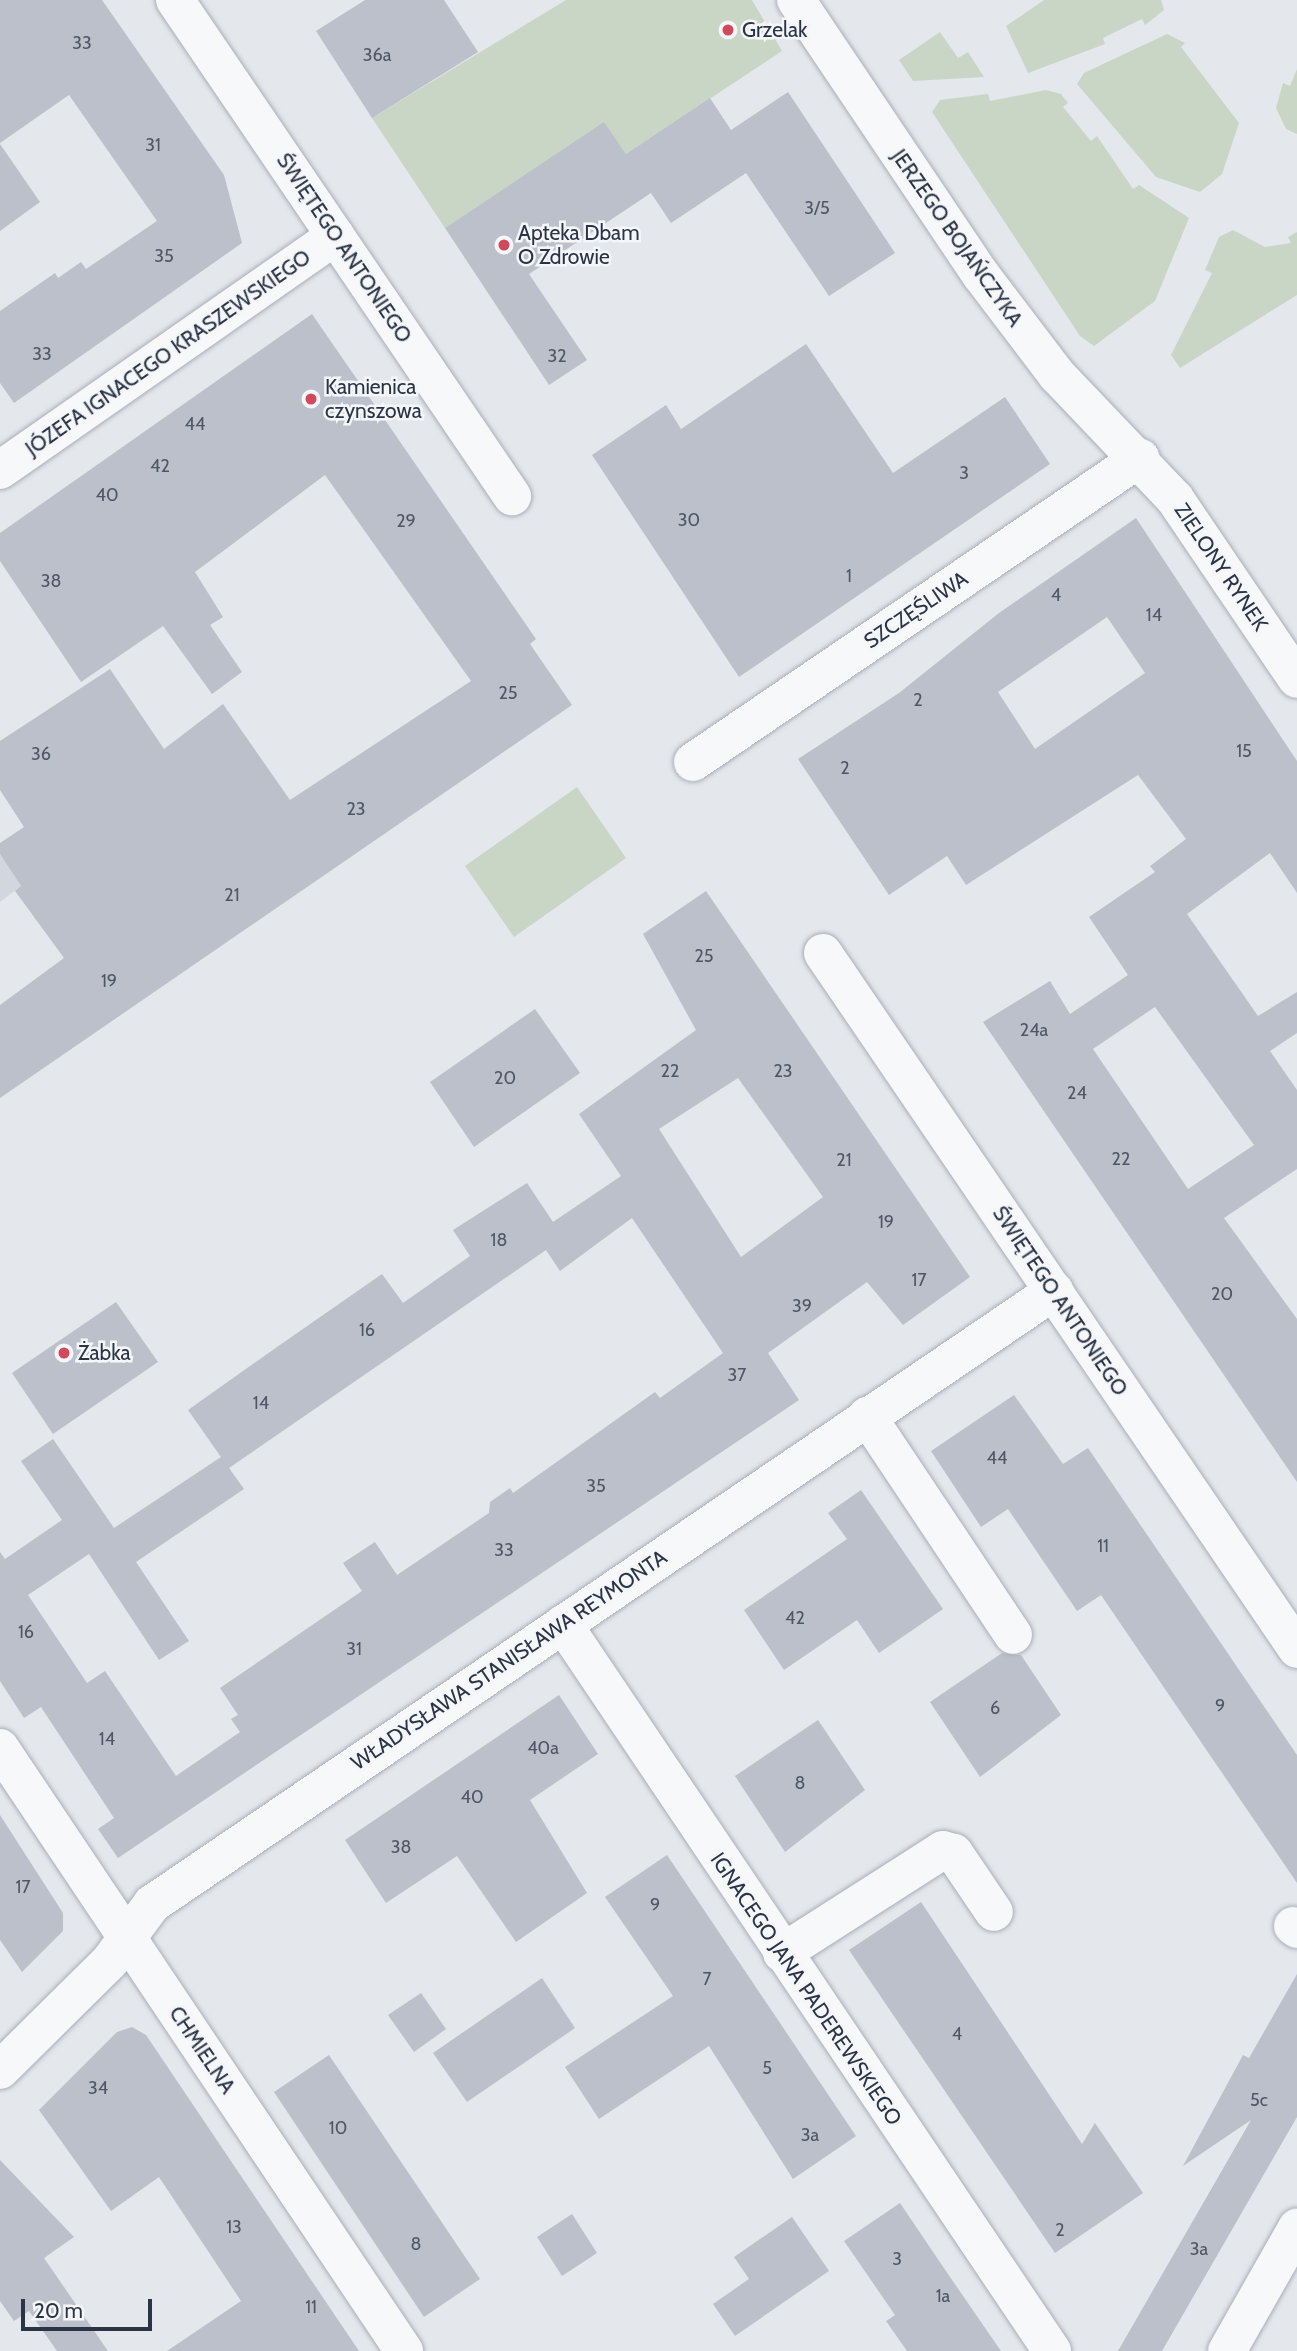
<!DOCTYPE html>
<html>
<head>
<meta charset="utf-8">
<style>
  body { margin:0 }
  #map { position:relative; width:1297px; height:2351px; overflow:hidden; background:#e4e7ec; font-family:Cabin,sans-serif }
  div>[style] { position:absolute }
  .built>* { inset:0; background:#d2d6de }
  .green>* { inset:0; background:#c9d6c5 }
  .building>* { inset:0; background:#bbc0ca }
  .roads { filter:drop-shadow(0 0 2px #a9aeb7) drop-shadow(0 0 2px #a9aeb7) }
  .minor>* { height:38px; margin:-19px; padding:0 19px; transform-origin:19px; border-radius:19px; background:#f7f8fa }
  .dots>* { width:19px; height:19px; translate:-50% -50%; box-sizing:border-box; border:4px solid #f4f6f9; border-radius:50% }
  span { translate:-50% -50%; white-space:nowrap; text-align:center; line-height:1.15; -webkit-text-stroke:5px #f4f6f9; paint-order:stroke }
  .number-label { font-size:18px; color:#4f5766 }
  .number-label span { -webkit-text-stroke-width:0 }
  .poi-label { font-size:21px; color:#2b3445 }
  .left { translate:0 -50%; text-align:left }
  .street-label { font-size:21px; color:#2b3445 }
  .scale { position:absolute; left:21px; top:2299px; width:131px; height:32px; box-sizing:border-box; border:4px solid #2b3445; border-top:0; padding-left:9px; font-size:21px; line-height:24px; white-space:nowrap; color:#2b3445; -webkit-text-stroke:5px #f4f6f9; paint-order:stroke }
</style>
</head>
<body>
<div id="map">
  <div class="built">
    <div style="clip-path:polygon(0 854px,21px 886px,0 902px)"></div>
  </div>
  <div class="green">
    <div style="clip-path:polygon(566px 0,752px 0,782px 51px,626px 154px,604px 123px,445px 228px,372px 118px)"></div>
    <div style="clip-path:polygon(1044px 0,1161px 0,1164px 10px,1145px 25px,1142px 19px,1103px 38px,1105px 44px,1028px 73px,1006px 26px)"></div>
    <div style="clip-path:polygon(940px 32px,958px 58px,968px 52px,984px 77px,913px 81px,899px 60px)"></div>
    <div style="clip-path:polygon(1167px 34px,1185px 43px,1181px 47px,1239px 123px,1222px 174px,1200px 192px,1156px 177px,1077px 84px,1084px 73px)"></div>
    <div style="clip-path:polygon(1297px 69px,1297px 134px,1286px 129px,1276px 108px,1283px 83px,1290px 86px)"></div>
    <div style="clip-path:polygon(1046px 90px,1061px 94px,1068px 103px,1063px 107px,1091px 141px,1097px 136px,1133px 189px,1139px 185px,1189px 218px,1155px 301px,1094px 346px,1080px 336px,932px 112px,940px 100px,988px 94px,990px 101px)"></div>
    <div style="clip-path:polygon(1233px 230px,1265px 247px,1291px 243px,1288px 237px,1297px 232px,1297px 295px,1180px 368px,1171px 355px,1212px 273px,1205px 270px,1219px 237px)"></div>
    <div style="clip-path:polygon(577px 787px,626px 858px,514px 937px,465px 866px)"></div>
  </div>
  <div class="building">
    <div style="clip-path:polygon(0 0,102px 0,224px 175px,242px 243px,14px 403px,0 383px,0 311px,55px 273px,58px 278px,81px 262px,86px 269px,157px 221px,69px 95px,0 143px)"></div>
    <div style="clip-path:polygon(365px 0,444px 0,478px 52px,372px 118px,316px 31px)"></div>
    <div style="clip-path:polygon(788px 92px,895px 253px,829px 296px,746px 173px,671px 223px,651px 193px,529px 274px,587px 360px,549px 385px,445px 228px,604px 122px,626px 154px,710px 98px,731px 130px)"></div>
    <div style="clip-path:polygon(0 144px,40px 202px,0 231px)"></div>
    <div style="clip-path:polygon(312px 314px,536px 639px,530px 644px,572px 705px,0 1098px,0 1005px,64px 958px,15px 891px,21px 886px,0 854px,0 843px,24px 827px,0 790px,0 741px,110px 669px,164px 749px,223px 704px,290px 800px,471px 681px,325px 475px,195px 572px,223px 617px,210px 625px,242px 672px,212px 694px,163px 626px,81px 682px,0 561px,0 533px)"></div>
    <div style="clip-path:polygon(806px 344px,893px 473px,1005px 397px,1050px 464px,739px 677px,592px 455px,666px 405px,681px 429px)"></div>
    <div style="clip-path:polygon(evenodd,1136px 518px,1297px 761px,1297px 893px,1270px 853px,1187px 914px,1258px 1016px,1297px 992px,1297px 1033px,1270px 1051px,1297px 1090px,1297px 1169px,1224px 1218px,1297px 1319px,1297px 1482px,983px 1022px,1050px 981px,1070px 1014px,1128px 975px,1089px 917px,1155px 872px,1150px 866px,1186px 839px,1138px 775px,966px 885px,947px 856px,889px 895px,798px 759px,899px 693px,999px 613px,1136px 518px,1107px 617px,1145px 673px,1035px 749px,998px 692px,1107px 617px,1136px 518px,1155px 1007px,1254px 1145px,1188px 1189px,1093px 1049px,1155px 1007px)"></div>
    <div style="clip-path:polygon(evenodd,706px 891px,970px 1277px,903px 1325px,867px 1282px,768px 1353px,799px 1400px,118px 1858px,98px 1829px,114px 1818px,41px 1707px,24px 1718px,0 1681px,0 1552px,5px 1559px,62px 1520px,21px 1461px,53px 1439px,114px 1528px,221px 1457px,188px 1410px,277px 1347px,382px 1274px,403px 1303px,470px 1256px,453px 1230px,527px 1183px,553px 1222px,621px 1176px,579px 1114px,696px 1030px,643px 934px,706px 891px,738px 1078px,823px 1197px,741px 1257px,659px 1129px,738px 1078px,706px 891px,632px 1218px,723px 1353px,660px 1398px,655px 1392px,513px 1493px,510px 1488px,490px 1502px,489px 1513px,397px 1575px,375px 1542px,343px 1563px,362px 1591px,220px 1688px,238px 1715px,231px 1719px,240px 1732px,176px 1776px,105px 1671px,87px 1683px,28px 1595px,89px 1554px,159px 1660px,189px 1641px,136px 1562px,244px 1489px,229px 1468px,546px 1250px,560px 1271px,632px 1218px)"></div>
    <div style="clip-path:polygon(535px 1009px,580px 1073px,474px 1147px,430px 1082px)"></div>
    <div style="clip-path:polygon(116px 1302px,158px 1362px,53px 1434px,12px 1373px)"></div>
    <div style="clip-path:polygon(1014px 1395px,1063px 1464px,1088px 1448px,1297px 1755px,1297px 1883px,1101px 1595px,1077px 1611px,1008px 1509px,981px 1527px,931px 1451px)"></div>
    <div style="clip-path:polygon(861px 1490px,943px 1609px,879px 1653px,857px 1620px,784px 1670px,744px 1610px,847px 1539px,828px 1513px)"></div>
    <div style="clip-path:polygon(1002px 1653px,1021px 1655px,1061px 1715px,980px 1777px,930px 1702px)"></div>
    <div style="clip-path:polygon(559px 1695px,598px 1754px,530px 1800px,587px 1893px,516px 1942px,457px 1856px,386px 1903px,345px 1840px)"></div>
    <div style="clip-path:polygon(818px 1720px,865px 1790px,785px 1852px,735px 1776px)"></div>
    <div style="clip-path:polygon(0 1815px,63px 1913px,63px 1931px,22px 1972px,0 1940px)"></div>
    <div style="clip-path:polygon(667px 1855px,856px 2136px,793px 2179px,709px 2046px,599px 2119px,565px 2067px,673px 1996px,605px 1897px)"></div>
    <div style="clip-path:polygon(921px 1902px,1082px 2144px,1095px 2123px,1143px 2193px,1055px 2253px,849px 1950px)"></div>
    <div style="clip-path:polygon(1297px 1974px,1297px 2117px,1162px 2351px,1118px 2351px,1251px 2120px,1183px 2166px,1243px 2055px,1249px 2058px)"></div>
    <div style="clip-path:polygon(542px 1978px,575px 2028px,467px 2102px,433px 2053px)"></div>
    <div style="clip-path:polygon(421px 1993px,446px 2029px,414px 2052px,388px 2015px)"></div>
    <div style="clip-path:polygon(132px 2027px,146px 2035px,359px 2351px,167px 2351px,241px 2301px,159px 2177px,111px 2211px,39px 2110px,117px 2032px)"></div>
    <div style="clip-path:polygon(329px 2055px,480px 2279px,424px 2317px,274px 2092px)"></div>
    <div style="clip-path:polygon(0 2160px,74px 2237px,44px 2258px,108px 2351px,57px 2351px,29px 2311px,14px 2321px,0 2301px)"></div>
    <div style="clip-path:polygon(900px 2203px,950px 2277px,1001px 2351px,907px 2351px,886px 2321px,895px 2315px,844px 2241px)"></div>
    <div style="clip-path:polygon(572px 2214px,597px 2253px,562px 2276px,537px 2237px)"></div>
    <div style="clip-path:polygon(792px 2217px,829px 2271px,735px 2336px,713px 2304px,749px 2279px,734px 2257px)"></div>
  </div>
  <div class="roads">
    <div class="minor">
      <div style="left:175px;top:0;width:600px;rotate:55.81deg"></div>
      <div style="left:796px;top:0;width:331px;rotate:56.1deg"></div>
      <div style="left:981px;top:275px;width:126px;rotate:52.8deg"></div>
      <div style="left:1057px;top:375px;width:171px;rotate:46.4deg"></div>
      <div style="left:1175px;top:499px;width:217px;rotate:55.9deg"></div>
      <div style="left:0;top:470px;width:409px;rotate:-34.9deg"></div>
      <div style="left:693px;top:762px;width:541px;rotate:-34.22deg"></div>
      <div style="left:823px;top:953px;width:842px;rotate:55.74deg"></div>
      <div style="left:867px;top:1416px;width:263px;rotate:56.3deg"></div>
      <div style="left:563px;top:1624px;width:876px;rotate:56.07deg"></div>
      <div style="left:0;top:1748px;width:726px;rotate:56.18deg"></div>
      <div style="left:1293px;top:1926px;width:5px;rotate:37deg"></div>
      <div style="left:782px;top:1953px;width:191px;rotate:-32.6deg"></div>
      <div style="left:943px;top:1850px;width:11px;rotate:15deg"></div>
      <div style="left:954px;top:1853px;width:71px;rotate:55.9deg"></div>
      <div style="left:0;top:2070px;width:155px;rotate:-44.7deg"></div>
      <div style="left:110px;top:1961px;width:71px;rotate:-53.6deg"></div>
      <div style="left:152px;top:1904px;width:1091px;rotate:-34.2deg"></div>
      <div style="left:1227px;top:2351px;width:142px;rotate:-60.4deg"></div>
    </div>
  </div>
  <div class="dots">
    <div style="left:728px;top:30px;background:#d1495b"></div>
    <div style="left:504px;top:245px;background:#d1495b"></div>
    <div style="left:311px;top:399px;background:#d1495b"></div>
    <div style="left:64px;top:1353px;background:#d1495b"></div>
  </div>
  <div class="number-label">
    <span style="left:82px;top:43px">33</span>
    <span style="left:377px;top:55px">36a</span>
    <span style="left:153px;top:145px">31</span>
    <span style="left:817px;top:208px">3/5</span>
    <span style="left:164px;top:256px">35</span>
    <span style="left:42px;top:354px">33</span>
    <span style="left:557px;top:356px">32</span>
    <span style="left:195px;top:424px">44</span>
    <span style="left:160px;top:466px">42</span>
    <span style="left:964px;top:473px">3</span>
    <span style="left:107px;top:495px">40</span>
    <span style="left:689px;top:520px">30</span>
    <span style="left:406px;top:521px">29</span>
    <span style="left:849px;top:576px">1</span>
    <span style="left:51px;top:581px">38</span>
    <span style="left:1056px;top:595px">4</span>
    <span style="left:1154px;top:615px">14</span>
    <span style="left:508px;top:693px">25</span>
    <span style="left:918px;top:700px">2</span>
    <span style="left:1244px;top:751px">15</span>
    <span style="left:41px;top:754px">36</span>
    <span style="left:845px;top:768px">2</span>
    <span style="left:356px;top:809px">23</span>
    <span style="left:232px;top:895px">21</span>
    <span style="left:704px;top:956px">25</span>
    <span style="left:109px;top:981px">19</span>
    <span style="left:1034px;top:1030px">24a</span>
    <span style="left:670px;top:1071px">22</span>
    <span style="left:783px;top:1071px">23</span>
    <span style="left:505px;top:1078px">20</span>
    <span style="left:1077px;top:1093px">24</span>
    <span style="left:1121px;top:1159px">22</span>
    <span style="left:844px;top:1160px">21</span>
    <span style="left:886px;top:1222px">19</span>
    <span style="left:499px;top:1240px">18</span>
    <span style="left:919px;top:1280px">17</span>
    <span style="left:1222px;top:1294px">20</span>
    <span style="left:802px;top:1306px">39</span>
    <span style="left:367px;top:1330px">16</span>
    <span style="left:737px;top:1375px">37</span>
    <span style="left:261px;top:1403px">14</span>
    <span style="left:997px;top:1458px">44</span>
    <span style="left:596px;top:1486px">35</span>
    <span style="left:1103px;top:1546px">11</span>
    <span style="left:504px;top:1550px">33</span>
    <span style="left:795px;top:1618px">42</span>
    <span style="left:26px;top:1632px">16</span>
    <span style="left:354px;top:1649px">31</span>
    <span style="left:1220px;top:1706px">9</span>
    <span style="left:995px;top:1708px">6</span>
    <span style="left:107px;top:1739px">14</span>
    <span style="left:543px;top:1748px">40a</span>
    <span style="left:800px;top:1783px">8</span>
    <span style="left:472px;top:1797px">40</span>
    <span style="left:401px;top:1847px">38</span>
    <span style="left:23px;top:1887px">17</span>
    <span style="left:655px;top:1905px">9</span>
    <span style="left:707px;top:1979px">7</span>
    <span style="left:957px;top:2034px">4</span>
    <span style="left:767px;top:2068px">5</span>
    <span style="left:98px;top:2088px">34</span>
    <span style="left:1259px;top:2100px">5c</span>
    <span style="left:338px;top:2128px">10</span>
    <span style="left:810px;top:2135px">3a</span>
    <span style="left:234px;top:2227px">13</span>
    <span style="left:1060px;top:2230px">2</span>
    <span style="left:416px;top:2244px">8</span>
    <span style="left:1199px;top:2249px">3a</span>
    <span style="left:897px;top:2259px">3</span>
    <span style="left:943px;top:2296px">1a</span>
    <span style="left:311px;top:2307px">11</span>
  </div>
  <div class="poi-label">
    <span class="left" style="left:742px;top:30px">Grzelak</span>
    <span class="left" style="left:518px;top:245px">Apteka Dbam<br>O Zdrowie</span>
    <span class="left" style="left:325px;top:399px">Kamienica<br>czynszowa</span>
    <span class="left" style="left:78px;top:1353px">Żabka</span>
  </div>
  <div class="street-label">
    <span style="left:957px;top:238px;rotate:55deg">JERZEGO BOJAŃCZYKA</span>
    <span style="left:344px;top:248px;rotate:56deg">ŚWIĘTEGO ANTONIEGO</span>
    <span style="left:168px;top:353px;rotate:-35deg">JÓZEFA IGNACEGO KRASZEWSKIEGO</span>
    <span style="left:1221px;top:567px;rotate:56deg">ZIELONY RYNEK</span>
    <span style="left:916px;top:610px;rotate:-34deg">SZCZĘŚLIWA</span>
    <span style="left:1060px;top:1301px;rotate:56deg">ŚWIĘTEGO ANTONIEGO</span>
    <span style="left:509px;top:1660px;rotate:-34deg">WŁADYSŁAWA STANISŁAWA REYMONTA</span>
    <span style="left:806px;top:1989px;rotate:56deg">IGNACEGO JANA PADEREWSKIEGO</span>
    <span style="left:202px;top:2050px;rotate:56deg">CHMIELNA</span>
  </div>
  <div class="scale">20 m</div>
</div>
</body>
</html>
